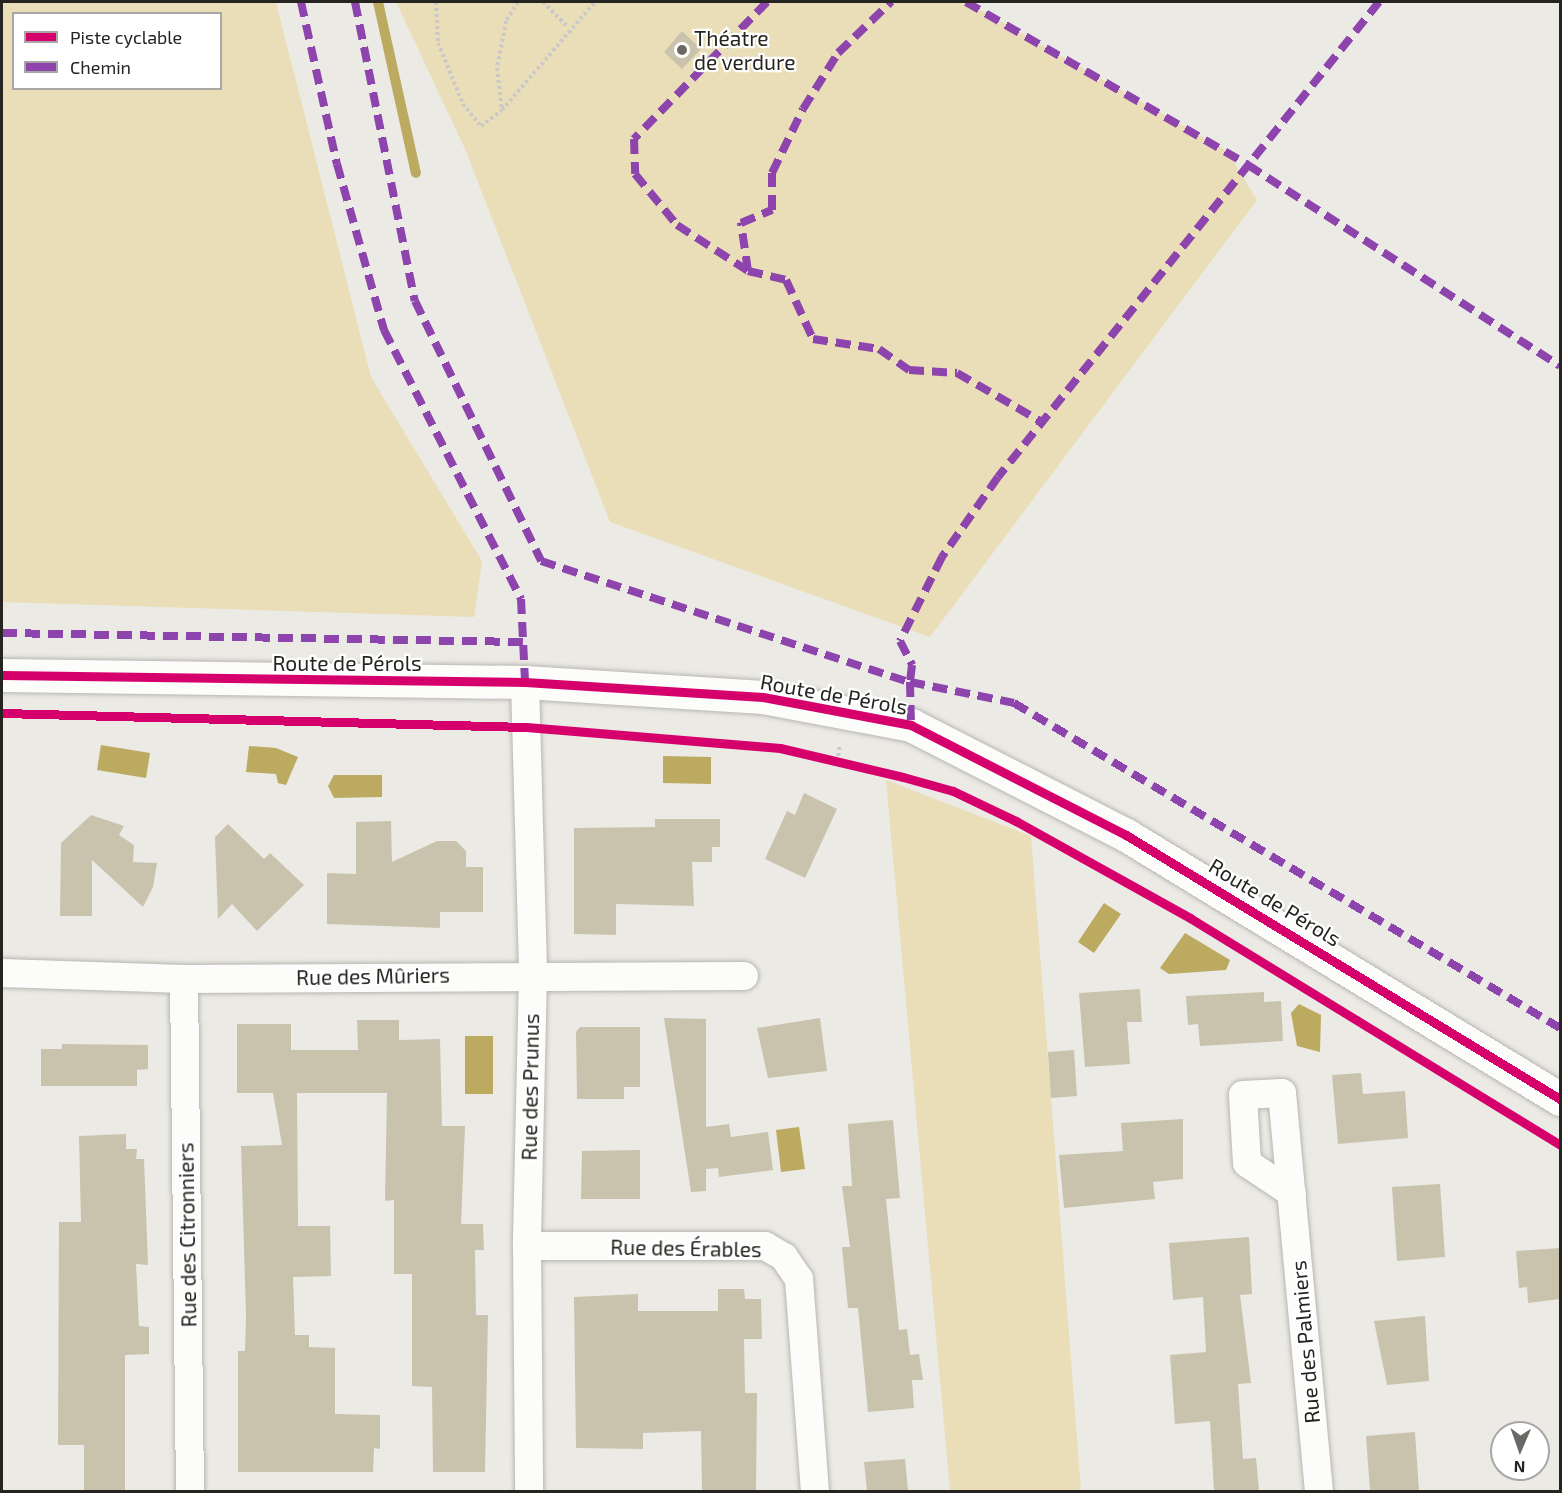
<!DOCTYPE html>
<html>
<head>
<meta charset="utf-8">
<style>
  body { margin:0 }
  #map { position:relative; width:1562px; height:1493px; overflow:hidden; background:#eceae4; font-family:"Exo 2",sans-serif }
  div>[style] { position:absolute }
  .green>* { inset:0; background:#e9deb7 }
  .water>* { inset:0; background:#bcaa61 }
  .stream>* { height:10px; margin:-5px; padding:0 5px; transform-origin:5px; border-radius:5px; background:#bcaa61 }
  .building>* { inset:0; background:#c9c3ae }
  .path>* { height:4px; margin-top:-2px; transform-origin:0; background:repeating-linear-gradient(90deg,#cac9c7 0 3px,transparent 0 6px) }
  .roads { filter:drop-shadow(0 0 2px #b8b6b2) drop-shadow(0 0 2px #b8b6b2) }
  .street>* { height:28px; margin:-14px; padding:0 14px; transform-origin:14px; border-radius:14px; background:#fcfcfb }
  .secondary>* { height:33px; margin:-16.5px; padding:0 16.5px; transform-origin:16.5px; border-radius:16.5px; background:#fcfcfb }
  .quiet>* { height:8px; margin-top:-4px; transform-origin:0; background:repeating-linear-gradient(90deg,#8e44ad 0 15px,transparent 0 23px) }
  .cycleway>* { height:9px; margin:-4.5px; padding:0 4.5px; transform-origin:4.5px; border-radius:4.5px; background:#d6006c }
  .dots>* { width:16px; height:16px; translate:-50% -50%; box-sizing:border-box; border:3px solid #fff; border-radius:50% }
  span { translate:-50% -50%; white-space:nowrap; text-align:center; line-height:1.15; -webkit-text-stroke:4.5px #fff; paint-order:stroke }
  .poi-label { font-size:21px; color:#252420 }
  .left { translate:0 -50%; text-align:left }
  .street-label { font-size:21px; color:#252420 }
  .frame { position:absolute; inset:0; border:3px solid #252420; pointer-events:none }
  .legend { position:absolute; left:12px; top:12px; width:210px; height:78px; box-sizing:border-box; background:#fff; border:2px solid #a8a7a6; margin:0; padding:8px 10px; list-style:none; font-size:18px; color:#252420 }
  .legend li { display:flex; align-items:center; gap:12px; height:30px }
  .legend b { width:30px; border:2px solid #a8a7a6 }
  .north { position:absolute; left:1490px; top:1421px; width:60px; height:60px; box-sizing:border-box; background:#fff; border:2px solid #a8a7a6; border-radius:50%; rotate:182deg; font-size:16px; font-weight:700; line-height:24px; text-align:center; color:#252420 }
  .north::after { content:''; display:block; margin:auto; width:21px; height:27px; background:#6b6965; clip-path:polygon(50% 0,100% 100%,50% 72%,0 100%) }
</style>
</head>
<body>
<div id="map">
  <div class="green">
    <div style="clip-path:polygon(evenodd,2px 2px,276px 2px,371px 377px,482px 561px,474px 617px,2px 602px,2px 2px,14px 14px,220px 14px,220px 88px,14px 88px,14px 14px)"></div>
    <div style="clip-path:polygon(396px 2px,967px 2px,1226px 150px,1257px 200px,930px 637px,610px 522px,465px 149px)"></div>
    <div style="clip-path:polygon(886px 780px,1031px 836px,1081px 1491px,950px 1491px)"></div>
  </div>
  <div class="water">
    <div style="clip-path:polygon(101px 745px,150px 753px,146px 778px,97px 770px)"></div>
    <div style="clip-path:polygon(249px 746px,276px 748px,298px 757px,286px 785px,278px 783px,276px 774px,246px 772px)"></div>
    <div style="clip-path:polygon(663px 756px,711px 757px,711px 784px,663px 783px)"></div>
    <div style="clip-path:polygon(334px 775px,382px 775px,382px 797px,334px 798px,328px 786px)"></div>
    <div style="clip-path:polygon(1104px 903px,1121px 914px,1094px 953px,1078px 942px)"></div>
    <div style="clip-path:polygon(1185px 933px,1230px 960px,1226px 970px,1169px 974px,1160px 968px)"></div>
    <div style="clip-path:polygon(1299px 1004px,1321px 1015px,1320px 1052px,1297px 1046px,1291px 1013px)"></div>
    <div style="clip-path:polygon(465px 1036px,493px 1036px,493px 1094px,465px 1094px)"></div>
    <div style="clip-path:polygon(799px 1127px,805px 1169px,781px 1172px,776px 1130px)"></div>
  </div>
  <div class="stream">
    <div style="left:378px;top:2px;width:175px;rotate:77.5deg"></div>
  </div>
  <div class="building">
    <div style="clip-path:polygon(682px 31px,701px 49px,682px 69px,664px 52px)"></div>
    <div style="clip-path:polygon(804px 793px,837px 809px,805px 878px,765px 859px,787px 811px,795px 815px)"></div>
    <div style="clip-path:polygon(91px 815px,124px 826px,119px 835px,134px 845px,133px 862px,157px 863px,153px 887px,143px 907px,92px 860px,92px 916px,60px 916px,61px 843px)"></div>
    <div style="clip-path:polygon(655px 819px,720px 819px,720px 847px,712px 847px,712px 862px,692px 862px,694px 906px,616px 904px,616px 935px,574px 934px,574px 828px,655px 827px)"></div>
    <div style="clip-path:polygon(391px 821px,392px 862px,437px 841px,456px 841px,466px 851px,466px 867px,483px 867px,483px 912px,440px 912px,440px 928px,327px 924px,327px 873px,356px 874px,356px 822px)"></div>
    <div style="clip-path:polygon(228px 824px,264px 859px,270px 853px,304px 885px,257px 931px,232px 904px,218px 919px,215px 837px)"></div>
    <div style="clip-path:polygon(1140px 989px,1142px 1022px,1127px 1022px,1130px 1064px,1085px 1067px,1079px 993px)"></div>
    <div style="clip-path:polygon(1264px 992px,1264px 1002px,1281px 1001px,1283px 1041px,1200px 1046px,1198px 1024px,1188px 1025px,1186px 996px)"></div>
    <div style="clip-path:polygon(664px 1018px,706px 1019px,706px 1127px,729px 1124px,731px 1137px,768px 1132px,773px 1170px,719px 1177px,718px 1168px,706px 1169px,706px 1191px,691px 1192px)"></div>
    <div style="clip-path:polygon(820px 1018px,827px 1071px,768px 1078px,757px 1028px)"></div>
    <div style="clip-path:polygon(357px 1020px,399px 1020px,399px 1040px,440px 1039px,442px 1126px,465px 1126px,461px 1224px,483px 1224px,484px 1250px,475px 1250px,476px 1315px,488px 1315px,485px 1472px,433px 1472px,432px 1387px,412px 1386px,412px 1274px,394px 1274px,394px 1200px,385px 1201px,387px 1093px,297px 1093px,298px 1226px,330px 1226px,331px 1276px,293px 1277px,295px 1335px,309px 1335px,309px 1347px,335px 1348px,335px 1414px,380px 1415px,380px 1449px,374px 1448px,373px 1472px,238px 1472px,238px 1351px,245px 1351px,246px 1316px,241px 1146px,282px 1145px,273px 1093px,237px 1093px,237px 1024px,291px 1024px,291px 1050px,358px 1050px)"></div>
    <div style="clip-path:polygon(580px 1027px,640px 1027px,640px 1087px,624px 1087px,624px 1099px,577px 1099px,576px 1032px)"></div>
    <div style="clip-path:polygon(62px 1044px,148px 1045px,148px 1069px,137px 1070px,137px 1086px,41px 1086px,41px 1049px,62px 1049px)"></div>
    <div style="clip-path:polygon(1074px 1050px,1077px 1096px,1051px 1098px,1048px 1052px)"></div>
    <div style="clip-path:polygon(1361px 1073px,1363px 1094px,1405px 1091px,1408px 1138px,1338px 1144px,1332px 1075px)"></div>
    <div style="clip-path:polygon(1183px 1119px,1183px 1179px,1153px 1182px,1155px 1199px,1064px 1208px,1059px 1155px,1123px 1151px,1121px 1123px)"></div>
    <div style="clip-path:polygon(893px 1120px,900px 1198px,886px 1199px,899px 1330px,907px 1329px,910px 1355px,919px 1354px,923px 1380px,912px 1380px,914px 1408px,868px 1412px,858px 1308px,848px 1308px,842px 1247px,850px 1247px,842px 1186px,852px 1186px,848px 1124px)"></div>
    <div style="clip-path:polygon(126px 1134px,126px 1149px,137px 1149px,136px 1159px,144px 1159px,148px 1265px,136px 1264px,139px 1326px,149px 1327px,149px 1354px,125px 1355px,125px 1491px,84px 1491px,84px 1445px,58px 1445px,59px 1222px,81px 1222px,79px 1136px)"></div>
    <div style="clip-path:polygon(640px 1150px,640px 1199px,581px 1199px,582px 1151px)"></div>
    <div style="clip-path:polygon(1440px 1184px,1445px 1257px,1397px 1261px,1392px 1187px)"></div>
    <div style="clip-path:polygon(1249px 1237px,1252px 1294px,1240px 1295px,1251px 1383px,1238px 1384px,1243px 1459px,1256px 1458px,1259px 1491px,1214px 1491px,1210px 1421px,1175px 1424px,1170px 1355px,1206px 1352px,1203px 1297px,1173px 1300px,1169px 1243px)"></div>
    <div style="clip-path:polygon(1560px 1248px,1560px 1299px,1528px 1303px,1527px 1287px,1519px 1288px,1516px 1251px)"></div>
    <div style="clip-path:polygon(718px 1289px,744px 1289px,745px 1299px,761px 1299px,762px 1339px,744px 1339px,745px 1393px,757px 1393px,756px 1491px,702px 1491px,701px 1431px,643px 1433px,643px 1449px,576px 1448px,574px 1297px,638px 1294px,638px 1311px,718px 1311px)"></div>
    <div style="clip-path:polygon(1425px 1316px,1429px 1381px,1387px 1385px,1374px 1321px)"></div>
    <div style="clip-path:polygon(1415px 1432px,1419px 1491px,1370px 1491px,1366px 1436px)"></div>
    <div style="clip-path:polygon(905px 1459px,908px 1491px,867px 1491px,864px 1462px)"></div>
  </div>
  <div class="path">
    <div style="left:436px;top:2px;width:41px;rotate:87.2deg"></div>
    <div style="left:438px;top:43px;width:66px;rotate:67.7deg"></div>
    <div style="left:463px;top:104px;width:28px;rotate:51deg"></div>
    <div style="left:481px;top:126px;width:26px;rotate:-37deg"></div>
    <div style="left:518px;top:2px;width:22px;rotate:122deg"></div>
    <div style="left:506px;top:21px;width:48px;rotate:100.8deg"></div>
    <div style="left:497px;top:68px;width:42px;rotate:83.2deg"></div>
    <div style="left:502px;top:110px;width:143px;rotate:-49.3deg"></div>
    <div style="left:543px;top:2px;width:35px;rotate:45deg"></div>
    <div style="left:837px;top:762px;width:17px;rotate:-80deg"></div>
  </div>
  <div class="roads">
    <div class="street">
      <div style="left:525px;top:682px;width:292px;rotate:88.4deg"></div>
      <div style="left:533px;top:974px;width:272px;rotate:91.3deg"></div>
      <div style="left:527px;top:1246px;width:246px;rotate:89.5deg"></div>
      <div style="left:2px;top:973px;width:182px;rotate:1.9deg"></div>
      <div style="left:184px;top:979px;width:560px;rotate:-0.31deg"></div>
      <div style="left:184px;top:979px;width:513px;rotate:89.33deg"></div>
      <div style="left:1292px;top:1193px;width:54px;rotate:-146.3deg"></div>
      <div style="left:1247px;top:1163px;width:68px;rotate:-93.4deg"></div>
      <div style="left:1243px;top:1095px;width:39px;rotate:-3deg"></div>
      <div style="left:1282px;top:1093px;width:401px;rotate:84.7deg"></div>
      <div style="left:527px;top:1246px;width:238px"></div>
      <div style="left:765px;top:1246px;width:22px;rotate:30deg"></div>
      <div style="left:784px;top:1257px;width:27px;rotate:56deg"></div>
      <div style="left:799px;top:1279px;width:214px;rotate:85.7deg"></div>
    </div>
    <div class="secondary">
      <div style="left:2px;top:675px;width:523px;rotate:0.77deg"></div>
      <div style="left:525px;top:682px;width:238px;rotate:3.6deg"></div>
      <div style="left:763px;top:697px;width:151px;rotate:10.7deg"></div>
      <div style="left:911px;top:725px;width:242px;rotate:27.1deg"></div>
      <div style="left:1126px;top:835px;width:508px;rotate:31.31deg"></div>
    </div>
  </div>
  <div class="quiet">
    <div style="left:301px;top:2px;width:166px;rotate:77.5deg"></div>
    <div style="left:337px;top:164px;width:173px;rotate:74.2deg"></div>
    <div style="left:384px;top:330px;width:302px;rotate:63deg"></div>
    <div style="left:521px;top:599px;width:83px;rotate:87.2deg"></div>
    <div style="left:355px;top:2px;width:305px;rotate:78.7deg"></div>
    <div style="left:415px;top:301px;width:289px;rotate:64.1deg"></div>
    <div style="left:541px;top:561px;width:388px;rotate:18.2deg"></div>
    <div style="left:910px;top:682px;width:43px;rotate:88.7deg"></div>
    <div style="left:767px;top:2px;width:191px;rotate:134.2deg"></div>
    <div style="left:634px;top:139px;width:35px;rotate:88deg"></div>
    <div style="left:635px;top:174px;width:66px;rotate:50.5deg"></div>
    <div style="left:677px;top:225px;width:85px;rotate:32.9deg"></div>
    <div style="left:748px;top:271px;width:39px;rotate:13deg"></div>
    <div style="left:786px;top:280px;width:65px;rotate:65.4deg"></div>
    <div style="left:813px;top:339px;width:67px;rotate:8.6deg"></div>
    <div style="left:879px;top:349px;width:37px;rotate:35deg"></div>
    <div style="left:909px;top:370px;width:48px;rotate:3.6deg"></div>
    <div style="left:957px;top:373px;width:98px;rotate:30deg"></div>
    <div style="left:966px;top:2px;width:326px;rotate:30deg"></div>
    <div style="left:1248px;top:165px;width:371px;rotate:32.8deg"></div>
    <div style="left:1379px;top:2px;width:609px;rotate:128.73deg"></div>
    <div style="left:998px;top:477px;width:98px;rotate:125deg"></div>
    <div style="left:942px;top:557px;width:94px;rotate:116.6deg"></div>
    <div style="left:900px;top:641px;width:27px;rotate:63deg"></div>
    <div style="left:912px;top:665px;width:17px;rotate:97deg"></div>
    <div style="left:910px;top:682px;width:106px;rotate:11.4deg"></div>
    <div style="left:1014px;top:703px;width:635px;rotate:30.76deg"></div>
    <div style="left:748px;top:271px;width:49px;rotate:-98.3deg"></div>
    <div style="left:741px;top:223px;width:34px;rotate:-23deg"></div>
    <div style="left:772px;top:210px;width:37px;rotate:-90deg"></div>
    <div style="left:772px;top:173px;width:71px;rotate:-64.2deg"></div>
    <div style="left:803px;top:109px;width:66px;rotate:-58deg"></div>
    <div style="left:838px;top:53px;width:74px;rotate:-43.9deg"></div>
    <div style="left:2px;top:633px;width:523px;rotate:0.99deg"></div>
  </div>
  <div class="cycleway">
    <div style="left:2px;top:675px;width:523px;rotate:0.77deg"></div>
    <div style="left:525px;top:682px;width:238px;rotate:3.6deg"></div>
    <div style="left:763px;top:697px;width:151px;rotate:10.7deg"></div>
    <div style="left:911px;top:725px;width:242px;rotate:27.1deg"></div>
    <div style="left:1126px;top:835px;width:508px;rotate:31.31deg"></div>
    <div style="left:2px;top:713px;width:524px;rotate:1.53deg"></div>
    <div style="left:526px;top:727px;width:255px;rotate:4.7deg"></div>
    <div style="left:780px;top:748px;width:126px;rotate:13.3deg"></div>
    <div style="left:903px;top:777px;width:52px;rotate:15.6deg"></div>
    <div style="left:953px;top:791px;width:70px;rotate:25.5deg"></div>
    <div style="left:1016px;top:821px;width:199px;rotate:29.1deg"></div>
    <div style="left:1190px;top:918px;width:434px;rotate:31.5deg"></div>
  </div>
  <div class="dots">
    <div style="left:682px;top:50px;background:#6b6965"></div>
  </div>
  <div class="poi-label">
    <span class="left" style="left:694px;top:50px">Théatre<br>de verdure</span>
  </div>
  <div class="street-label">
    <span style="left:347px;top:663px">Route de Pérols</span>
    <span style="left:834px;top:694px;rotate:10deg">Route de Pérols</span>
    <span style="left:1275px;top:902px;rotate:31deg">Route de Pérols</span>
    <span style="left:373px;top:976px;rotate:-1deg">Rue des Mûriers</span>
    <span style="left:530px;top:1087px;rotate:-89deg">Rue des Prunus</span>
    <span style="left:187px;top:1235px;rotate:-91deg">Rue des Citronniers</span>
    <span style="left:686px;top:1248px;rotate:1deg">Rue des Érables</span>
    <span style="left:1305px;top:1342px;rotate:-95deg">Rue des Palmiers</span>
  </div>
  <div class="frame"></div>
  <ul class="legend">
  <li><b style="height:8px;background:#d6006c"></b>Piste cyclable</li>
  <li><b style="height:8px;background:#8e44ad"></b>Chemin</li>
  </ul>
  <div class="north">N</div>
</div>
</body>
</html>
